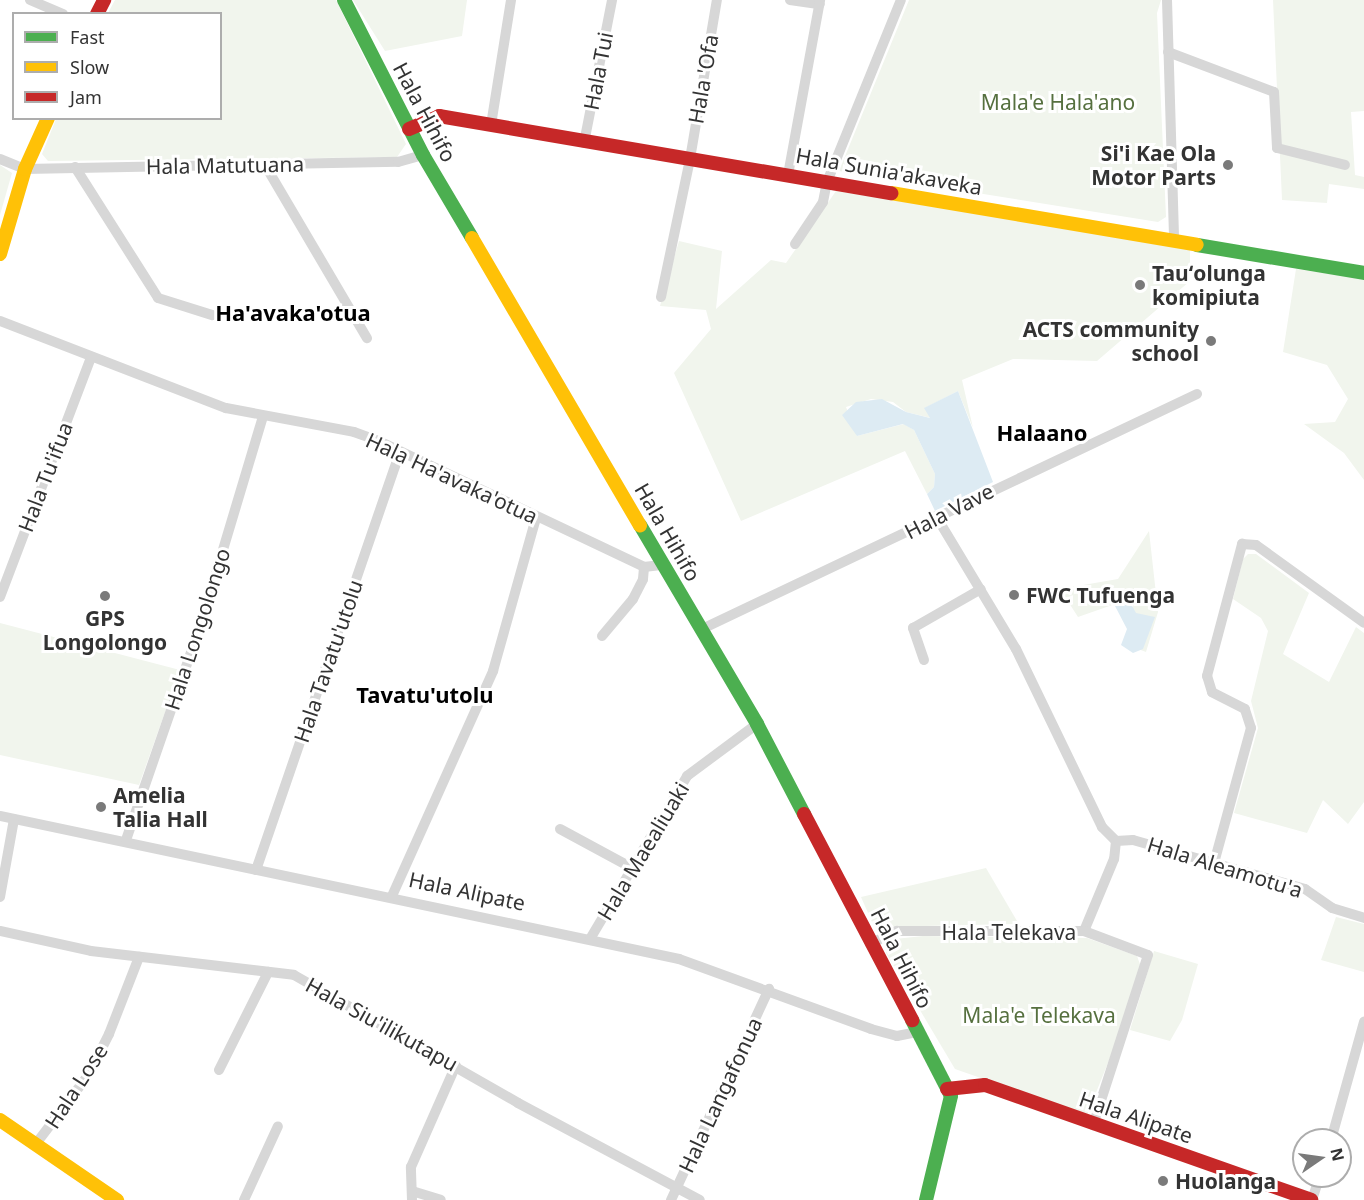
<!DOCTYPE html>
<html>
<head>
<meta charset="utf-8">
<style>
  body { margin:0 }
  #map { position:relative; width:1364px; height:1200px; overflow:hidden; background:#fff; font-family:"Noto Sans",sans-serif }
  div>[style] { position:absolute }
  .green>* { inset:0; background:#f1f5ed }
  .water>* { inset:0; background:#ddebf3 }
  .street>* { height:10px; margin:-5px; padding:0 5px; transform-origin:5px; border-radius:5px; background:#d7d7d7 }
  .fast>* { height:14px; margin:-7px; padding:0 7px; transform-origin:7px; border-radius:7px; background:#4caf50 }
  .slow>* { height:14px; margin:-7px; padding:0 7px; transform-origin:7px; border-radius:7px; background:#ffc107 }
  .jam>* { height:14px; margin:-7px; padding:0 7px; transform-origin:7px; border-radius:7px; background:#c62828 }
  .dots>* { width:16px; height:16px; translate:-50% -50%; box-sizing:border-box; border:3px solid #fff; border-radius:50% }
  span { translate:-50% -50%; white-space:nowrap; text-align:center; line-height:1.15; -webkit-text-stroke:6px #fff; paint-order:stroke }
  .street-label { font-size:21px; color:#333 }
  .park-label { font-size:21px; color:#56703f }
  .poi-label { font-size:21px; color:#333; font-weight:700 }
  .right { translate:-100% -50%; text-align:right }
  .left { translate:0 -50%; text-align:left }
  .neighbourhood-label { font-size:22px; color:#000; font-weight:700 }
  .legend { position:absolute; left:12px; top:12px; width:210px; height:108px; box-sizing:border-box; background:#fff; border:2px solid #adadad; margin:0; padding:8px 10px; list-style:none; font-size:18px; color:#333 }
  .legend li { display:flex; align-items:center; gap:12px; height:30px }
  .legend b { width:30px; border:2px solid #adadad }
  .north { position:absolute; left:1292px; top:1128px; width:60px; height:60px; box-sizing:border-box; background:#fff; border:2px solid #adadad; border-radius:50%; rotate:77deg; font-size:16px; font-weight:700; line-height:24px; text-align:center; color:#333 }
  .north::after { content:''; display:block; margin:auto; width:21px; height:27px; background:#7a7a7a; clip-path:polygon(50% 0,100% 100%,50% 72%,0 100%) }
</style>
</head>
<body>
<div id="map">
  <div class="green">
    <div style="clip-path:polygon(115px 0,336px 0,406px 144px,397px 157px,48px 161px,42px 154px,56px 119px,220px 118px,220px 14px,108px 13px)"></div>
    <div style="clip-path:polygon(353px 0,467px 0,462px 36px,385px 51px)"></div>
    <div style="clip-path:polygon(909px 0,1161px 0,1157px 13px,1166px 217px,1158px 222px,839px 171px)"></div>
    <div style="clip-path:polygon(1273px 0,1364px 0,1364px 111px,1351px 112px,1355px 175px,1364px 177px,1364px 189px,1329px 184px,1327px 203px,1282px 200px)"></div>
    <div style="clip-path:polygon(0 165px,12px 173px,0 215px)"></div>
    <div style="clip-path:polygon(836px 191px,1190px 247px,1190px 281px,1097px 361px,1013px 359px,962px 380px,973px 428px,958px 391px,925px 408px,931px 418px,906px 412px,893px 402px,871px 399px,846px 407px,857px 436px,904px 424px,914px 430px,935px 474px,934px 487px,927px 494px,905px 451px,741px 521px,674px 373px,711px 329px,706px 310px,660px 306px,679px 241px,722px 251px,716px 309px,771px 260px,786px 263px)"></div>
    <div style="clip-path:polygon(1296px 269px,1364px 279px,1364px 480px,1344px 453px,1304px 424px,1335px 422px,1348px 399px,1327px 365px,1283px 352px)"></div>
    <div style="clip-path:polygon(1149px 531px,1158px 612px,1146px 652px,1125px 644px,1135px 597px,1078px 617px,1060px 589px,1118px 579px)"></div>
    <div style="clip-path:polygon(1248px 554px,1256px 554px,1309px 593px,1283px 654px,1329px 682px,1356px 627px,1364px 633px,1364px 802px,1348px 824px,1323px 800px,1307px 833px,1234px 813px,1258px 728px,1251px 701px,1268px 631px,1261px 618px,1233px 599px,1243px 559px)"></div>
    <div style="clip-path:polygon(0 623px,180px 670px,139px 785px,0 755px)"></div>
    <div style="clip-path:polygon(986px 868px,1017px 921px,1015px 924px,880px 927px,872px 922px,861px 897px)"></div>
    <div style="clip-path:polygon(1336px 917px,1364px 924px,1364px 972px,1321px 960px)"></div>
    <div style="clip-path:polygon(923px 936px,1087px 938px,1137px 956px,1141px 967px,1122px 1028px,1087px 1115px,955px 1069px,886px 953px,889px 942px,895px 939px)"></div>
    <div style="clip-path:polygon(1154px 951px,1198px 964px,1182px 1020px,1170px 1041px,1130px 1030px)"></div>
  </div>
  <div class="water">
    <div style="clip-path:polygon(958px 391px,993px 482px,935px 511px,927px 494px,934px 487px,935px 474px,914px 430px,903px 424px,857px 436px,842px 415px,856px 402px,882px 399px,906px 412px,930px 418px,924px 408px)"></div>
    <div style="clip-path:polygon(1129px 600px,1136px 613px,1155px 617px,1143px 649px,1133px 653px,1121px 645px,1127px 629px,1115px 606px)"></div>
  </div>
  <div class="street">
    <div style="left:30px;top:0;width:36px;rotate:23deg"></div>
    <div style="left:790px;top:0;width:30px;rotate:8deg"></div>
    <div style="left:1167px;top:0;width:240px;rotate:88.3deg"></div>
    <div style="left:1168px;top:52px;width:113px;rotate:20.7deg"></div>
    <div style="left:1274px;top:92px;width:56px;rotate:86.9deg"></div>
    <div style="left:1277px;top:148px;width:70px;rotate:14deg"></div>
    <div style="left:491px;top:125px;width:127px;rotate:-80.9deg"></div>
    <div style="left:584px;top:143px;width:146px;rotate:-78.9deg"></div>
    <div style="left:0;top:159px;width:27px;rotate:22deg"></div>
    <div style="left:25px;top:169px;width:373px;rotate:-1.1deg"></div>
    <div style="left:398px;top:162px;width:26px;rotate:-16deg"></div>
    <div style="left:265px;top:165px;width:201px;rotate:59.5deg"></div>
    <div style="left:75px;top:167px;width:155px;rotate:57.6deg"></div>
    <div style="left:158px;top:298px;width:57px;rotate:17.5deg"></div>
    <div style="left:788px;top:175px;width:178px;rotate:-79.6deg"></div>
    <div style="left:795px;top:244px;width:50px;rotate:-56.3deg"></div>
    <div style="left:823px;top:202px;width:20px;rotate:-79deg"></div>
    <div style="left:827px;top:182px;width:196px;rotate:-67.9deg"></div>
    <div style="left:661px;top:297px;width:141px;rotate:-78.1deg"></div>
    <div style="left:690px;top:159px;width:161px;rotate:-80.4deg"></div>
    <div style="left:0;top:321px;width:242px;rotate:21.1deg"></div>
    <div style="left:226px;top:408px;width:130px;rotate:10.6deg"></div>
    <div style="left:354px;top:432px;width:29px;rotate:20deg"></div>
    <div style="left:381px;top:442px;width:291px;rotate:25.4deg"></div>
    <div style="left:644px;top:567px;width:17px;rotate:-7deg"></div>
    <div style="left:936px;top:516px;width:155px;rotate:59deg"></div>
    <div style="left:1016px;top:649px;width:198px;rotate:64.2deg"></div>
    <div style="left:1102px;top:827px;width:20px;rotate:45deg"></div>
    <div style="left:1116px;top:841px;width:18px;rotate:96deg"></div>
    <div style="left:1114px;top:859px;width:78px;rotate:112.6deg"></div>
    <div style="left:0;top:597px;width:257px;rotate:-69.2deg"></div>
    <div style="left:702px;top:629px;width:548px;rotate:-25.4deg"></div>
    <div style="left:602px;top:636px;width:48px;rotate:-50deg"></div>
    <div style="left:633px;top:599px;width:22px;rotate:-63deg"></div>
    <div style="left:643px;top:579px;width:12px;rotate:-85deg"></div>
    <div style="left:924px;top:660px;width:34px;rotate:-109deg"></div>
    <div style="left:913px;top:628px;width:78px;rotate:-29.8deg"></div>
    <div style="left:0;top:816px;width:694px;rotate:11.89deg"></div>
    <div style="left:679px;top:959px;width:204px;rotate:20deg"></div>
    <div style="left:871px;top:1029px;width:27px;rotate:15deg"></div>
    <div style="left:897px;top:1036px;width:20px;rotate:-11deg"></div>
    <div style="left:560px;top:829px;width:82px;rotate:28.4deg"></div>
    <div style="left:126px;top:840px;width:230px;rotate:-70.9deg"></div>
    <div style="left:201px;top:623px;width:216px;rotate:-73.3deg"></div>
    <div style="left:1116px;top:841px;width:17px;rotate:-3deg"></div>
    <div style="left:1133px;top:840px;width:179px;rotate:15.9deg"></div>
    <div style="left:1305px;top:889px;width:33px;rotate:35deg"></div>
    <div style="left:1332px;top:908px;width:34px;rotate:17deg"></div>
    <div style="left:1214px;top:863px;width:140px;rotate:-74.7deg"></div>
    <div style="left:1251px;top:728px;width:20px;rotate:-108deg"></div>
    <div style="left:1245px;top:709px;width:37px;rotate:-153deg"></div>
    <div style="left:1212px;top:692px;width:17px;rotate:-107deg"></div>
    <div style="left:1207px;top:676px;width:137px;rotate:-75.1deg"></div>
    <div style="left:1242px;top:544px;width:14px;rotate:4deg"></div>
    <div style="left:1256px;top:545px;width:133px;rotate:35.8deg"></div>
    <div style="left:256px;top:870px;width:442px;rotate:-71deg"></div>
    <div style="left:392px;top:896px;width:247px;rotate:-65.8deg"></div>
    <div style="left:493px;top:671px;width:159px;rotate:-74.3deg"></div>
    <div style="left:0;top:897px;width:79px;rotate:-79.8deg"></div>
    <div style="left:0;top:931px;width:93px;rotate:12.4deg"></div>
    <div style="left:91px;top:951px;width:204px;rotate:6.7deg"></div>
    <div style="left:294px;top:975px;width:258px;rotate:29.7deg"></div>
    <div style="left:518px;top:1103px;width:206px;rotate:28.1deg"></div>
    <div style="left:590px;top:939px;width:190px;rotate:-59.2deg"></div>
    <div style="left:687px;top:776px;width:87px;rotate:-36.6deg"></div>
    <div style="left:870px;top:944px;width:30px;rotate:-26deg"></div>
    <div style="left:897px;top:931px;width:187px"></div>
    <div style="left:1084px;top:931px;width:68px;rotate:20.6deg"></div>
    <div style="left:1148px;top:955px;width:179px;rotate:107.9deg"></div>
    <div style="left:219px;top:1070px;width:110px;rotate:-63.4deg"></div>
    <div style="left:1331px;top:1140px;width:123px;rotate:-74.4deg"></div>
    <div style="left:35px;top:1145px;width:89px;rotate:-52.7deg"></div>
    <div style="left:89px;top:1074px;width:45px;rotate:-63.4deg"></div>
    <div style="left:109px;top:1034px;width:83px;rotate:-68.7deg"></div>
    <div style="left:412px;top:1191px;width:30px;rotate:17deg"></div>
    <div style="left:244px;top:1200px;width:81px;rotate:-65.3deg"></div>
    <div style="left:412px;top:1200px;width:33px;rotate:-92deg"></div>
    <div style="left:411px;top:1167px;width:111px;rotate:-66.2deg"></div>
    <div style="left:671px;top:1200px;width:233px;rotate:-65.1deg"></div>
    <div style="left:1312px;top:1200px;width:25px;rotate:-72deg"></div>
  </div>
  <div class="fast">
    <div style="left:344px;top:0;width:174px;rotate:63deg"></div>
    <div style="left:423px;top:155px;width:96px;rotate:59.4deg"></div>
    <div style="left:1197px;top:245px;width:169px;rotate:9.5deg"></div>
    <div style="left:640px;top:525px;width:231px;rotate:59.5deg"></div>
    <div style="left:757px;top:724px;width:102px;rotate:62.4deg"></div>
    <div style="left:912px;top:1020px;width:85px;rotate:62.8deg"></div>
    <div style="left:951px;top:1096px;width:107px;rotate:103.5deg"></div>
  </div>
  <div class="slow">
    <div style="left:891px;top:193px;width:310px;rotate:9.6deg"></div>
    <div style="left:472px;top:238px;width:333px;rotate:59.7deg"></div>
    <div style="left:0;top:254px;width:89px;rotate:-73.6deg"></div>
    <div style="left:25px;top:169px;width:56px;rotate:-65.7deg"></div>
    <div style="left:0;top:1120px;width:142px;rotate:34.4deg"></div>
  </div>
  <div class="jam">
    <div style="left:97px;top:14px;width:16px;rotate:-63deg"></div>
    <div style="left:409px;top:129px;width:33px;rotate:-23deg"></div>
    <div style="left:439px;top:116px;width:459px;rotate:9.7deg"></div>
    <div style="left:804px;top:814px;width:233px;rotate:62.3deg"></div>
    <div style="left:947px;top:1089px;width:38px;rotate:-6deg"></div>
    <div style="left:985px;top:1085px;width:346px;rotate:19.4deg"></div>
  </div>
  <div class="dots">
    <div style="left:1228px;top:165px;background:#7a7a7a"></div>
    <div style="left:1140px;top:285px;background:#7a7a7a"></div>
    <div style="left:1211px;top:341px;background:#7a7a7a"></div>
    <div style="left:1014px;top:595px;background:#7a7a7a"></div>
    <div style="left:105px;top:596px;background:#7a7a7a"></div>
    <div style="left:101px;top:807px;background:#7a7a7a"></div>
    <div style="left:1163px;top:1181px;background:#7a7a7a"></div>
  </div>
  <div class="street-label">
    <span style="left:598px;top:71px;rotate:-79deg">Hala Tui</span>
    <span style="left:703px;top:79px;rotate:-80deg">Hala 'Ofa</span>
    <span style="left:425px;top:112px;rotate:62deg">Hala Hihifo</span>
    <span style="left:225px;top:165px;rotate:-1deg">Hala Matutuana</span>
    <span style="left:889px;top:171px;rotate:10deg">Hala Sunia'akaveka</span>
    <span style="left:45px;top:477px;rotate:-69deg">Hala Tu'ifua</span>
    <span style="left:452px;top:478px;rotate:25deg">Hala Ha'avaka'otua</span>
    <span style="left:949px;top:511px;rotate:-27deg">Hala Vave</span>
    <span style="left:668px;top:532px;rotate:60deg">Hala Hihifo</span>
    <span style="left:197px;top:629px;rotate:-72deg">Hala Longolongo</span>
    <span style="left:328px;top:661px;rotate:-71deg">Hala Tavatu'utolu</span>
    <span style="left:643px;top:851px;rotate:-59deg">Hala Maealiuaki</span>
    <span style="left:1225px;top:867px;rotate:17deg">Hala Aleamotu'a</span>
    <span style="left:467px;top:891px;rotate:12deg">Hala Alipate</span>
    <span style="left:1009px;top:932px">Hala Telekava</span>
    <span style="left:902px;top:958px;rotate:63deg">Hala Hihifo</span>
    <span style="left:382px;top:1024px;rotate:29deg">Hala Siu'ilikutapu</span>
    <span style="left:76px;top:1086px;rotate:-57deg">Hala Lose</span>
    <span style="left:720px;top:1095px;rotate:-65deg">Hala Langafonua</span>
    <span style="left:1136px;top:1117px;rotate:19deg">Hala Alipate</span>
  </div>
  <div class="park-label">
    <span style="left:1058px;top:102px">Mala'e Hala'ano</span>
    <span style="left:1039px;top:1015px">Mala'e Telekava</span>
  </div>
  <div class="poi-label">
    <span class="right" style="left:1216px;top:165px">Si'i Kae Ola<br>Motor Parts</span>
    <span class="left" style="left:1152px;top:285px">Tauʻolunga<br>komipiuta</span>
    <span class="right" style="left:1199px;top:341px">ACTS community<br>school</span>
    <span class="left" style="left:1026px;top:595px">FWC Tufuenga</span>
    <span style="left:105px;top:630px">GPS<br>Longolongo</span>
    <span class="left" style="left:113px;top:807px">Amelia<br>Talia Hall</span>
    <span class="left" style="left:1175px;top:1181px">Huolanga</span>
  </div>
  <div class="neighbourhood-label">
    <span style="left:293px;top:313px">Ha'avaka'otua</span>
    <span style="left:1042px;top:433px">Halaano</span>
    <span style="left:425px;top:695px">Tavatu'utolu</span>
  </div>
  <ul class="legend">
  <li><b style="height:8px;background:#4caf50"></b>Fast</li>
  <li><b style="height:8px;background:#ffc107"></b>Slow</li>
  <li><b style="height:8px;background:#c62828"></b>Jam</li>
  </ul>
  <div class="north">N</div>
</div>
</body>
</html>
